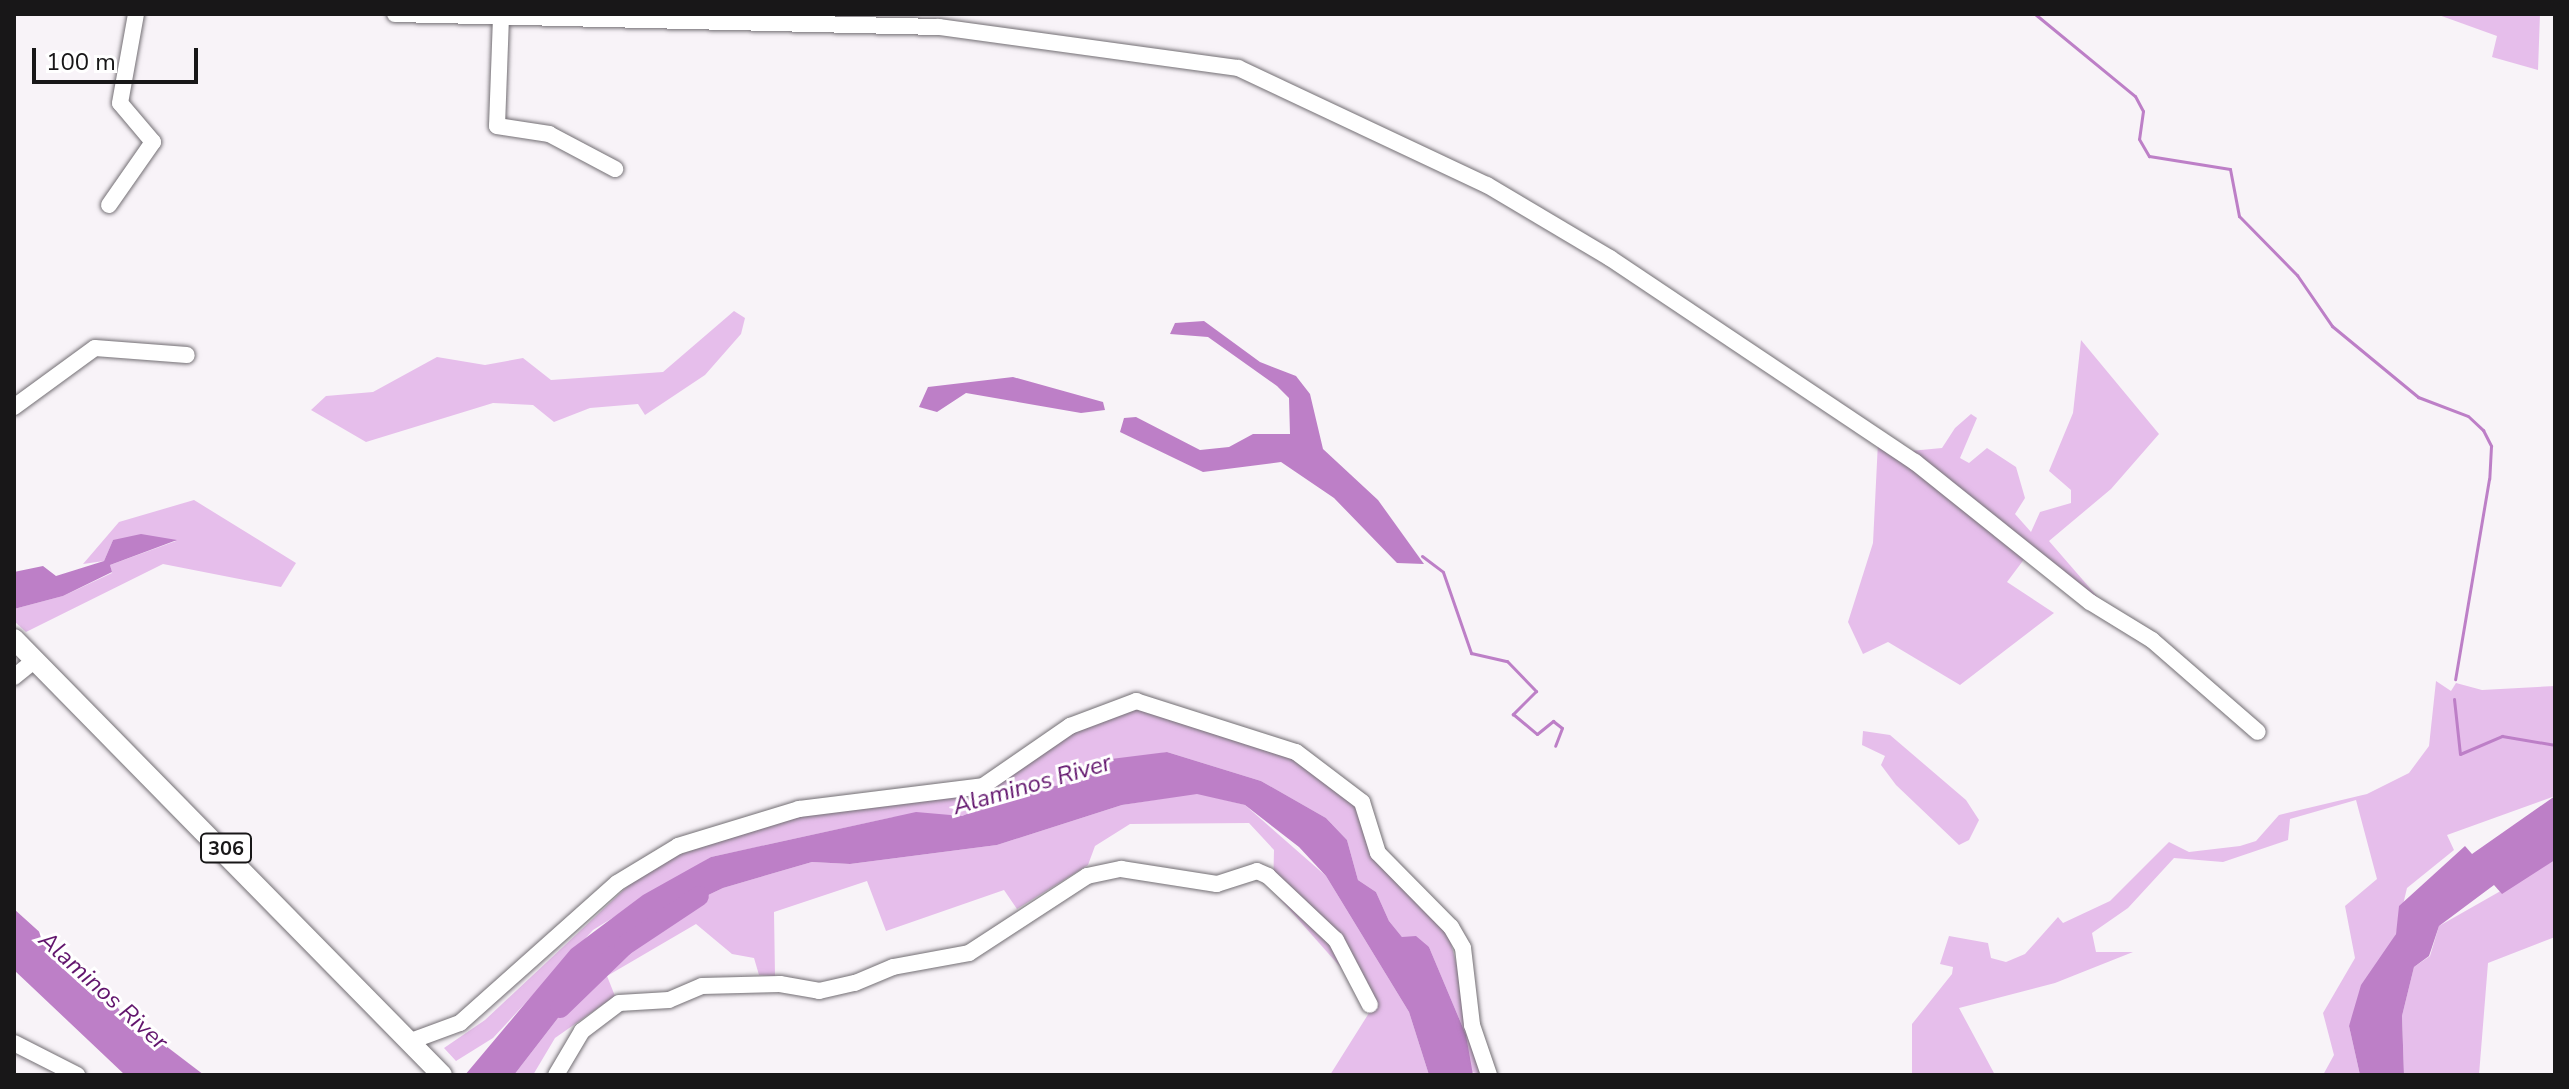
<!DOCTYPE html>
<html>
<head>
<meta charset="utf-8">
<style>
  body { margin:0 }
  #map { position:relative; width:2569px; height:1089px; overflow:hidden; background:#f8f3f8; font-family:"Nunito Sans",sans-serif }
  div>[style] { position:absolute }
  .green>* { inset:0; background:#e6beeb }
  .water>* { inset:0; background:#bd7fc7 }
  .stream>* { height:3px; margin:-1.5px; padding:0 1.5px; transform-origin:1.5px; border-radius:1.5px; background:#bd7fc7 }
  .river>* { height:20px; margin:-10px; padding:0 10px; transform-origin:10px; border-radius:10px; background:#bd7fc7 }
  .roads { filter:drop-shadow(0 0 2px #736f74) drop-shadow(0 0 2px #736f74) }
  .minor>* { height:16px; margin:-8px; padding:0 8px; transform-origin:8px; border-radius:8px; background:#fff }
  .major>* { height:20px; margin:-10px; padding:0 10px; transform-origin:10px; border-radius:10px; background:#fff }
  span { translate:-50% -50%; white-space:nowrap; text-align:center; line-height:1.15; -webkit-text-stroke:6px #fff; paint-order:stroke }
  .shield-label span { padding:2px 6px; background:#fff; border:2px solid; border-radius:6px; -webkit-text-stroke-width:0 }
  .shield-label { font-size:20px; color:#181718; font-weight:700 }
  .water-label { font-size:24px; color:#62156d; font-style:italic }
  .frame { position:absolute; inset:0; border:16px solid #181718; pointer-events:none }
  .scale { position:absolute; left:32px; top:48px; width:166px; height:36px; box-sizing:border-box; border:4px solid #181718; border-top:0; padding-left:10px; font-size:24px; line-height:28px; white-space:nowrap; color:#181718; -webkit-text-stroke:6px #fff; paint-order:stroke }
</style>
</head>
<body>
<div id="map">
  <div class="green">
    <div style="clip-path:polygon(2436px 14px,2540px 14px,2538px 70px,2492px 57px,2497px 36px)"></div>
    <div style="clip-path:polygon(734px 311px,745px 318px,741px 334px,705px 375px,645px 415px,638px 404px,590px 408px,554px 422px,533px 405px,493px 403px,366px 442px,311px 410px,326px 396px,373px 392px,437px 357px,485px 365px,523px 358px,551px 380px,663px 372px)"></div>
    <div style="clip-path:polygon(2081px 340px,2159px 434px,2111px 489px,2049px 541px,2102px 602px,1910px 451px,1942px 448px,1955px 428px,1971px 414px,1977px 418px,1960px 458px,1969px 463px,1987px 448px,2016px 467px,2025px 498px,2015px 514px,2031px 532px,2040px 512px,2071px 503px,2071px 490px,2049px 471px,2073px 413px)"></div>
    <div style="clip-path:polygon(1878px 442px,2028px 554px,2007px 582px,2054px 613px,1960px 685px,1888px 642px,1863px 654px,1848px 622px,1873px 543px)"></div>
    <div style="clip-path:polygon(194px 500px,296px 563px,281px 587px,163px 564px,26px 632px,14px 621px,14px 609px,63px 596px,112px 573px,110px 565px,176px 541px,113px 540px,104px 561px,83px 564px,119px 522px)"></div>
    <div style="clip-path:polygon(2436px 681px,2451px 691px,2456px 683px,2482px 690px,2555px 686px,2555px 796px,2447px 835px,2454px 850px,2407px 888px,2396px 934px,2349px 1026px,2360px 1075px,2323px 1075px,2334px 1055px,2323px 1013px,2355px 958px,2345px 906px,2377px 879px,2356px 800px,2290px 819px,2288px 840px,2223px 862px,2174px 858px,2128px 908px,2092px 933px,2096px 952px,2133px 952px,2055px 983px,1959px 1008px,1995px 1075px,1912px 1075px,1912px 1024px,1952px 974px,1953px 967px,1940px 964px,1949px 936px,1988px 943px,1991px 958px,2006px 962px,2025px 954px,2058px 917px,2063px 923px,2110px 901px,2169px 842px,2189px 852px,2240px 846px,2256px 841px,2279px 815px,2367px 794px,2409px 773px,2429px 746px)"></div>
    <div style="clip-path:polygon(1120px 705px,1287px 751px,1357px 802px,1369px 842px,1446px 925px,1486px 1075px,1471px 1072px,1466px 1035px,1429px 947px,1402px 937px,1389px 921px,1376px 892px,1358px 880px,1347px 840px,1326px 818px,1261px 781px,1167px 752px,1097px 766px,1078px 783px,1028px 789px,962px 816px,894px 817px,711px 857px,593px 930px,493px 1038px,456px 1061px,444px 1048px,485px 1020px,630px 884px,675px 856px,797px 815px,966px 793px)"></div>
    <div style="clip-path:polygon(1863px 731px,1890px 735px,1966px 800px,1979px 820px,1969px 840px,1959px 845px,1896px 785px,1881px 765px,1885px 756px,1862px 745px)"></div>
    <div style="clip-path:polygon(1197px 793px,1245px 805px,1326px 876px,1409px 1012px,1429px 1075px,1330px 1075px,1374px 1005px,1273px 891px,1274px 850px,1249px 823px,1130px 824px,1095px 846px,1088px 865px,1017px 909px,1004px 890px,886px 931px,867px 881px,774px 912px,775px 976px,759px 975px,754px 958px,732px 954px,696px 924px,607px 976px,615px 996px,555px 1038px,533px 1075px,514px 1075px,602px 961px,662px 917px,723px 888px,812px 862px,850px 864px,997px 845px,1122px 805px)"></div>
    <div style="clip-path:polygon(2555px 860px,2555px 937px,2488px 963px,2479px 1075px,2404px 1075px,2402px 1016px,2414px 967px,2430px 956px,2439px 926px)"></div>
  </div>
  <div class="water">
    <div style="clip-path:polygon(1204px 321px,1260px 362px,1296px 376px,1310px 394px,1323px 449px,1378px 500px,1424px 564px,1397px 563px,1334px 498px,1281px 462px,1203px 472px,1120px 432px,1124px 418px,1136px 417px,1200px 450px,1229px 447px,1253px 434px,1290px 434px,1289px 398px,1277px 386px,1208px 337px,1170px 334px,1175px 323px)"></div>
    <div style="clip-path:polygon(1013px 377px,1103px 402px,1105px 410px,1081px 413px,966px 393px,937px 412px,919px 407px,928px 387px)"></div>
    <div style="clip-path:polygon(141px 534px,177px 540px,110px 565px,112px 572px,63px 596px,14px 609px,14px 572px,43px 566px,56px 576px,104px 561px,113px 540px)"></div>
    <div style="clip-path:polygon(1167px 752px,1261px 781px,1326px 818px,1347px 840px,1358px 880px,1376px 892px,1389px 921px,1402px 937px,1416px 936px,1429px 947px,1466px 1035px,1473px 1075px,1429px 1075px,1409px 1012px,1326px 876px,1299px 847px,1245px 805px,1197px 794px,1122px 805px,997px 845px,850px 864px,812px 862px,723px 888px,662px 917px,602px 961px,514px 1075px,465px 1075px,571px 949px,643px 895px,711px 857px,916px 812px,962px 816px,1028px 789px,1078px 783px,1111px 759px)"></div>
    <div style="clip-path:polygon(2555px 796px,2555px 860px,2502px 894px,2494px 885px,2439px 926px,2429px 956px,2414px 967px,2402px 1016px,2404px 1075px,2360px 1075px,2349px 1026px,2361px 985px,2396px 934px,2399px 906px,2465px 846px,2472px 854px)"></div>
    <div style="clip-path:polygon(14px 909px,106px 992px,139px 1036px,162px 1043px,204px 1075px,125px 1075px,14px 970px)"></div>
  </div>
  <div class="stream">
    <div style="left:2035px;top:14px;width:129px;rotate:39.4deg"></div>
    <div style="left:2135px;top:96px;width:17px;rotate:62deg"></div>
    <div style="left:2143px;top:111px;width:28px;rotate:98deg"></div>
    <div style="left:2139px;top:139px;width:20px;rotate:60deg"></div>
    <div style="left:2149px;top:156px;width:82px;rotate:9.1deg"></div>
    <div style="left:2230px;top:169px;width:48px;rotate:79.2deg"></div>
    <div style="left:2239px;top:216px;width:83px;rotate:45.5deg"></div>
    <div style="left:2297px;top:275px;width:62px;rotate:55.5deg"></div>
    <div style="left:2332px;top:326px;width:112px;rotate:39.5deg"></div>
    <div style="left:2418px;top:397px;width:53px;rotate:20.8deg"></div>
    <div style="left:2468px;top:416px;width:21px;rotate:43deg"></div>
    <div style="left:2483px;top:430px;width:18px;rotate:63deg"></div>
    <div style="left:2491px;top:446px;width:33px;rotate:93deg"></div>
    <div style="left:2489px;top:479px;width:203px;rotate:99.6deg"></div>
    <div style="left:1422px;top:556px;width:26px;rotate:37deg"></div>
    <div style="left:1443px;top:572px;width:86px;rotate:70.9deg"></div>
    <div style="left:1471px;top:653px;width:37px;rotate:13deg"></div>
    <div style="left:1507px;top:661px;width:42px;rotate:46deg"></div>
    <div style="left:1536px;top:691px;width:33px;rotate:135deg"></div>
    <div style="left:1513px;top:714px;width:31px;rotate:40deg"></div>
    <div style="left:1537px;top:734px;width:21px;rotate:-39deg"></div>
    <div style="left:1553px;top:721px;width:11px;rotate:38deg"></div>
    <div style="left:1562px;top:728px;width:19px;rotate:111deg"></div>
    <div style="left:2454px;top:699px;width:55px;rotate:83.8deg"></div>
    <div style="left:2460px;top:754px;width:46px;rotate:-23.2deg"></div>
    <div style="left:2502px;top:736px;width:54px;rotate:9.6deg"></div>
  </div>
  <div class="river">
    <div style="left:560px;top:1008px;width:89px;rotate:-44.1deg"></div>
    <div style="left:624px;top:946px;width:90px;rotate:-33.7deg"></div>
  </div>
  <div class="roads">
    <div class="minor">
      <div style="left:395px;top:14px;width:544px;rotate:1.37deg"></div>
      <div style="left:939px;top:27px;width:302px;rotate:7.8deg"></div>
      <div style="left:1238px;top:68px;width:275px;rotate:25.2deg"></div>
      <div style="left:1487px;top:185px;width:143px;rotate:30.7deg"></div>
      <div style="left:1610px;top:258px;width:367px;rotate:33.8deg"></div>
      <div style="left:1915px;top:462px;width:224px;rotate:38.7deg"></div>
      <div style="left:2090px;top:602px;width:73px;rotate:31.5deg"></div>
      <div style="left:2152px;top:640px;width:140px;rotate:41deg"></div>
      <div style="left:501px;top:17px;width:109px;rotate:92.1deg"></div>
      <div style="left:497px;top:126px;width:53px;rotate:8.7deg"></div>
      <div style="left:549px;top:134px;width:75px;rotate:27.9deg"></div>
      <div style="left:109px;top:205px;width:77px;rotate:-55.1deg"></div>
      <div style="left:153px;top:142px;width:51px;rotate:-130.2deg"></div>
      <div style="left:120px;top:103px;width:90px;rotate:-79.8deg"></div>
      <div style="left:14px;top:407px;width:100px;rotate:-36.1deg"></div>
      <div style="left:95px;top:348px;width:92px;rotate:4.4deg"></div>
      <div style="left:14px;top:677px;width:27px;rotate:-39deg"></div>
      <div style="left:411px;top:1041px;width:52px;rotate:-20.2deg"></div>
      <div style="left:460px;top:1023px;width:210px;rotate:-41.7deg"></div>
      <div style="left:617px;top:883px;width:71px;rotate:-31.2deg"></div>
      <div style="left:678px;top:846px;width:127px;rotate:-17deg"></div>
      <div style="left:799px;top:809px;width:185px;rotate:-7.1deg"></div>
      <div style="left:983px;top:786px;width:106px;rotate:-34.6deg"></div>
      <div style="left:1070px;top:726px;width:71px;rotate:-20.7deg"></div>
      <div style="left:1136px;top:701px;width:168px;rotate:17.7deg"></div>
      <div style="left:1296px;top:752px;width:83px;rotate:37.1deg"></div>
      <div style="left:1362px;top:802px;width:53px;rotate:72.6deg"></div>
      <div style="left:1378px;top:853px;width:104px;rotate:45.4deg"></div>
      <div style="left:1451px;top:927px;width:24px;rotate:60deg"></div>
      <div style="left:1463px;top:948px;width:78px;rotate:83.3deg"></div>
      <div style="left:1472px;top:1025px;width:53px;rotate:71.2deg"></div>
      <div style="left:14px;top:1043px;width:71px;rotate:26.9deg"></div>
      <div style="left:556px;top:1075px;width:51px;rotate:-59.4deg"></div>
      <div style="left:582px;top:1031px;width:46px;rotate:-37.1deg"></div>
      <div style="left:619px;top:1003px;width:50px;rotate:-3.4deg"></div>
      <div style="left:669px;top:1000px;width:36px;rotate:-23deg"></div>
      <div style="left:702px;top:986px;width:78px;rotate:-1.5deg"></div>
      <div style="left:780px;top:984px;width:40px;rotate:10deg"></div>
      <div style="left:819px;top:991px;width:37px;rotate:-13deg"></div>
      <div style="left:855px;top:983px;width:41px;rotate:-22.8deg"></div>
      <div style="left:893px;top:967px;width:77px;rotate:-10.4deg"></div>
      <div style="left:969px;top:953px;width:141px;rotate:-33.1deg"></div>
      <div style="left:1087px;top:876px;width:35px;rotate:-12deg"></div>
      <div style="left:1121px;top:869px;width:97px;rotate:8.9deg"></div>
      <div style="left:1217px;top:884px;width:42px;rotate:-18deg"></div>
      <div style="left:1257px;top:871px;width:12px;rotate:24deg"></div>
      <div style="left:1268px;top:876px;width:93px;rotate:43.3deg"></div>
      <div style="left:1336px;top:940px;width:73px;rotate:62.4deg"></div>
    </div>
    <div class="major">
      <div style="left:14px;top:639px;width:611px;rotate:45.53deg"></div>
    </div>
  </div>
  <div class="shield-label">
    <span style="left:226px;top:848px">306</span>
  </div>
  <div class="water-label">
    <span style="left:1032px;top:785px;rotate:-16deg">Alaminos River</span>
    <span style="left:103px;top:991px;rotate:42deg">Alaminos River</span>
  </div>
  <div class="frame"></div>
  <div class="scale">100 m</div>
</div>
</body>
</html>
